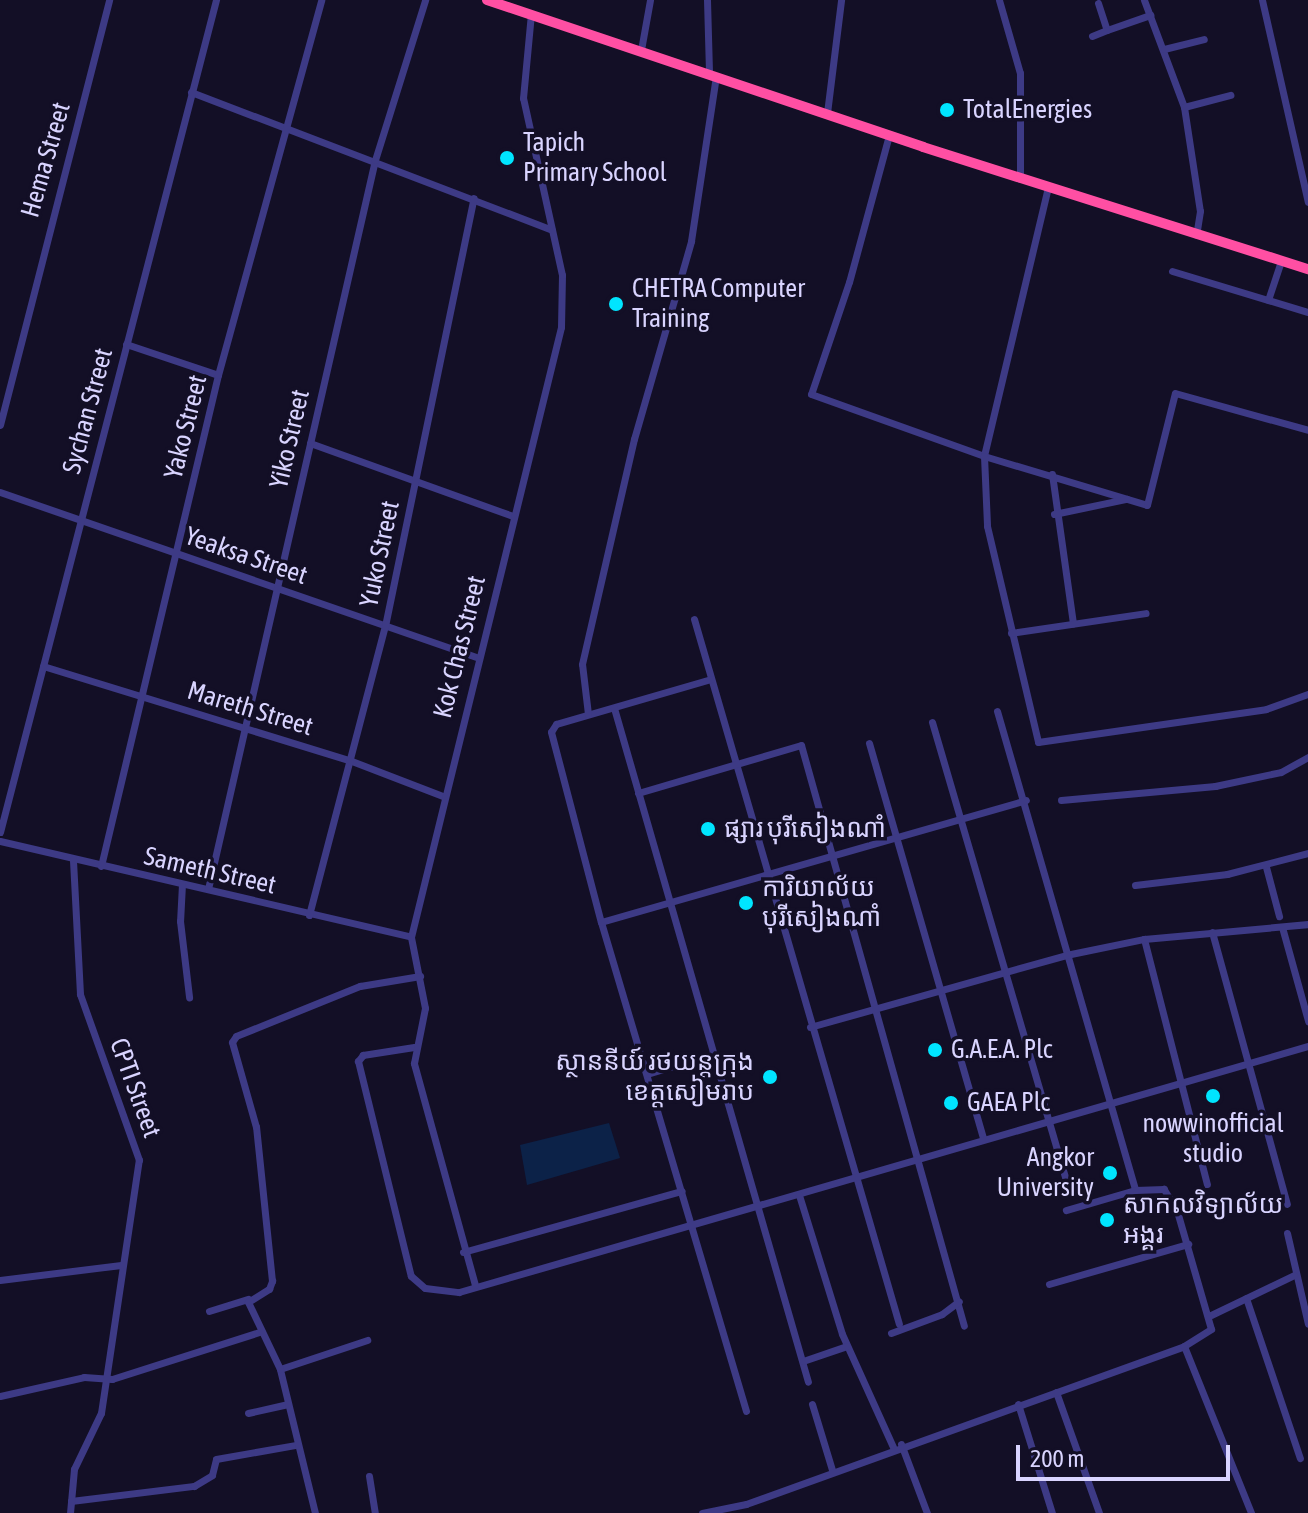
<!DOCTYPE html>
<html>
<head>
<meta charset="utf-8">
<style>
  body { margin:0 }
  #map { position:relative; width:1308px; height:1513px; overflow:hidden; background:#130f26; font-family:"Asap Condensed","Noto Sans Khmer",sans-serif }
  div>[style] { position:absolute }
  .water>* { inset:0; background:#0c2248 }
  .minor>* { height:7px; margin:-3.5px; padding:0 3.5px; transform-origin:3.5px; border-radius:3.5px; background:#3d3a85 }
  .highway>* { height:10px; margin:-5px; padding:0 5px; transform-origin:5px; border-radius:5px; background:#ff4fa3 }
  .dots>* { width:22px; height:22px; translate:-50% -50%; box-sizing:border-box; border:4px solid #130f26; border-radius:50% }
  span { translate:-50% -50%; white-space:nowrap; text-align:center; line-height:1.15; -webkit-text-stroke:7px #130f26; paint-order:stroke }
  .poi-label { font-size:26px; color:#d9d4ff }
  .left { translate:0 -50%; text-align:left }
  .right { translate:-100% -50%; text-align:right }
  .street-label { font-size:26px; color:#d9d4ff }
  .scale { position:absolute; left:1016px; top:1445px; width:214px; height:36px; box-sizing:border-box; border:4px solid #d9d4ff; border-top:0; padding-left:10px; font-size:24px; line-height:28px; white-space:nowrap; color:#d9d4ff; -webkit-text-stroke:6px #130f26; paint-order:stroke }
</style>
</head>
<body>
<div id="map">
  <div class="water">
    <div style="clip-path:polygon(609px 1123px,620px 1158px,527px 1185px,520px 1145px)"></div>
  </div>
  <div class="minor">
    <div style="left:707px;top:0;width:73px;rotate:88.4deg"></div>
    <div style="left:999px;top:0;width:76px;rotate:74deg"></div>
    <div style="left:1020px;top:73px;width:106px;rotate:90deg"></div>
    <div style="left:1144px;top:0;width:114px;rotate:69.5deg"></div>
    <div style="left:1184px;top:107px;width:105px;rotate:81.3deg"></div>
    <div style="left:1200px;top:211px;width:24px;rotate:99deg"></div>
    <div style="left:1262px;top:0;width:207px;rotate:77.2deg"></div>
    <div style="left:1098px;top:3px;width:28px;rotate:72deg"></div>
    <div style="left:1107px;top:30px;width:46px;rotate:-19.2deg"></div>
    <div style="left:1092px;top:36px;width:16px;rotate:-22deg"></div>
    <div style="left:1164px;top:49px;width:41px;rotate:-14deg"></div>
    <div style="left:641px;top:50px;width:51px;rotate:-79.8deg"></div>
    <div style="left:191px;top:92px;width:386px;rotate:20.9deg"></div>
    <div style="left:1184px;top:107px;width:48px;rotate:-14.6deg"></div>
    <div style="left:827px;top:113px;width:114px;rotate:-82.9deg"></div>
    <div style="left:889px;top:135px;width:152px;rotate:105.2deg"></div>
    <div style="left:849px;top:282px;width:118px;rotate:108.7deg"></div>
    <div style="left:811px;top:394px;width:184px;rotate:19.7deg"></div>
    <div style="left:984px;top:456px;width:170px;rotate:16.7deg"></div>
    <div style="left:1147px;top:505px;width:115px;rotate:-76deg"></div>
    <div style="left:1175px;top:393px;width:138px;rotate:15.5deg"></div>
    <div style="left:1048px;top:187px;width:277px;rotate:103.4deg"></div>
    <div style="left:984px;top:456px;width:70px;rotate:87.5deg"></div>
    <div style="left:987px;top:526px;width:222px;rotate:76.7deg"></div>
    <div style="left:1038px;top:742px;width:230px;rotate:-8.2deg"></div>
    <div style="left:1266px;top:709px;width:45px;rotate:-19.7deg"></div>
    <div style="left:1172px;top:271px;width:142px;rotate:16.8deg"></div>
    <div style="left:1268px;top:300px;width:41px;rotate:-71.6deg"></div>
    <div style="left:126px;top:344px;width:97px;rotate:18.6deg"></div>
    <div style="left:0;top:425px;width:439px;rotate:-75.6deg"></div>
    <div style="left:310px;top:443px;width:216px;rotate:19.8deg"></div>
    <div style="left:1052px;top:474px;width:151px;rotate:82deg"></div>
    <div style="left:0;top:492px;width:507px;rotate:19.11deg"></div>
    <div style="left:1054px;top:514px;width:74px;rotate:-11.8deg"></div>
    <div style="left:694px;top:619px;width:734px;rotate:73.79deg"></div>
    <div style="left:1011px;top:633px;width:136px;rotate:-8.4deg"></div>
    <div style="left:43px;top:666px;width:320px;rotate:17.1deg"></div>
    <div style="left:349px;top:760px;width:101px;rotate:21deg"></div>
    <div style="left:711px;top:679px;width:161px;rotate:163.8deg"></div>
    <div style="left:556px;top:724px;width:9px;rotate:122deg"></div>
    <div style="left:551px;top:732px;width:196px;rotate:75.3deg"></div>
    <div style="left:601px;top:922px;width:510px;rotate:73.48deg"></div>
    <div style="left:614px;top:708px;width:701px;rotate:73.94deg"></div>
    <div style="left:997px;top:711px;width:498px;rotate:73.9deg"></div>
    <div style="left:588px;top:714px;width:50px;rotate:-96.8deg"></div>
    <div style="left:582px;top:664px;width:231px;rotate:-77deg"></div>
    <div style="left:634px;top:439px;width:206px;rotate:-73.9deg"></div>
    <div style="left:691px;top:241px;width:167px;rotate:-81.4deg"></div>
    <div style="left:932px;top:722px;width:481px;rotate:73.7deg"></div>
    <div style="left:869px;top:743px;width:412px;rotate:73.9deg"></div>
    <div style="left:638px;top:793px;width:170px;rotate:-16.4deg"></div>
    <div style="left:801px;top:745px;width:603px;rotate:74.33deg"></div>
    <div style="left:1061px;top:800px;width:155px;rotate:-5.2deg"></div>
    <div style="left:1215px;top:786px;width:67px;rotate:-12deg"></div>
    <div style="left:1281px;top:772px;width:31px;rotate:-29deg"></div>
    <div style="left:0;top:832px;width:860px;rotate:-75.45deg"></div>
    <div style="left:0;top:841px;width:422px;rotate:13.1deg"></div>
    <div style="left:101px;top:866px;width:505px;rotate:-76.6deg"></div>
    <div style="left:218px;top:375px;width:389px;rotate:-74.6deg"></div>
    <div style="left:1266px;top:867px;width:51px;rotate:75.1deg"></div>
    <div style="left:182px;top:884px;width:37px;rotate:93deg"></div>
    <div style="left:180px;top:921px;width:77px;rotate:83.2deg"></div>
    <div style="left:1135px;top:885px;width:93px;rotate:-6.8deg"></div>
    <div style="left:1227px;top:874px;width:84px;rotate:-14.5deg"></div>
    <div style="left:208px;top:889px;width:748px;rotate:-77.1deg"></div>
    <div style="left:375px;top:160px;width:168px;rotate:-72.6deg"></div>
    <div style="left:309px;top:915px;width:299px;rotate:-75.3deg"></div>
    <div style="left:385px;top:626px;width:437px;rotate:-78.3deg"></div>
    <div style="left:601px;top:922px;width:442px;rotate:-16deg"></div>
    <div style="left:1282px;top:927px;width:98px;rotate:74.5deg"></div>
    <div style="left:1212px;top:932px;width:282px;rotate:74.6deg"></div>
    <div style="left:1144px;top:939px;width:253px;rotate:75.6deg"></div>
    <div style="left:810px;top:1027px;width:266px;rotate:-15.7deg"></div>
    <div style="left:1066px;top:955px;width:80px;rotate:-11.6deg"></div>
    <div style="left:1144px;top:939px;width:165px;rotate:-5.2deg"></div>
    <div style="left:414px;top:1047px;width:52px;rotate:171.1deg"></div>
    <div style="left:363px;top:1055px;width:8px;rotate:130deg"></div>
    <div style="left:358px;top:1061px;width:221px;rotate:76.2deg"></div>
    <div style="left:411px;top:1276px;width:18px;rotate:41deg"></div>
    <div style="left:425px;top:1288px;width:34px;rotate:7deg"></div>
    <div style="left:459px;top:1292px;width:884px;rotate:-16.16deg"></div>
    <div style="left:647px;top:1074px;width:69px;rotate:-16.9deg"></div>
    <div style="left:799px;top:1195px;width:145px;rotate:72.8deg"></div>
    <div style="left:842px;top:1334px;width:124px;rotate:65.7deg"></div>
    <div style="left:1287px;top:1233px;width:93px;rotate:77deg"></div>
    <div style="left:463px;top:1252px;width:227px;rotate:-15.6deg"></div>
    <div style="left:0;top:1280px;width:122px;rotate:-7.1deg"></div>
    <div style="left:1049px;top:1284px;width:145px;rotate:-16.1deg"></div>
    <div style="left:475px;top:1285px;width:230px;rotate:-105.4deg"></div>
    <div style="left:414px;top:1063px;width:56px;rotate:-78.7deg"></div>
    <div style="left:425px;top:1008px;width:72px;rotate:-101.2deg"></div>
    <div style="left:411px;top:937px;width:628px;rotate:-76.18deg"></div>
    <div style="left:561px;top:327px;width:52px;rotate:-88.9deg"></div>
    <div style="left:562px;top:275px;width:181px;rotate:-102.4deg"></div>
    <div style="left:523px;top:98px;width:84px;rotate:-84.6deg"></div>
    <div style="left:1246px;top:1298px;width:169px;rotate:71.4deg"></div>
    <div style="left:209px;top:1311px;width:41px;rotate:-17.1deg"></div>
    <div style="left:1211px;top:1315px;width:92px;rotate:-25.7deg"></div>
    <div style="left:891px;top:1333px;width:54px;rotate:-20.4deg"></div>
    <div style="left:942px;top:1314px;width:21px;rotate:-37deg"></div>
    <div style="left:1184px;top:1346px;width:180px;rotate:68.1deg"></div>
    <div style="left:803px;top:1361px;width:46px;rotate:-18.8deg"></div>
    <div style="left:280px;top:1369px;width:92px;rotate:-18.4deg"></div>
    <div style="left:1056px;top:1392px;width:128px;rotate:70.4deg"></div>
    <div style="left:0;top:1396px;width:86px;rotate:-12.7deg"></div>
    <div style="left:84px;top:1377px;width:28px;rotate:4deg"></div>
    <div style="left:112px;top:1379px;width:157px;rotate:-17.7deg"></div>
    <div style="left:812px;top:1404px;width:69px;rotate:73.1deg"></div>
    <div style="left:1018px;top:1404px;width:114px;rotate:72.7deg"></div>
    <div style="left:248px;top:1413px;width:41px;rotate:-12.7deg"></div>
    <div style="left:901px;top:1444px;width:74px;rotate:69.4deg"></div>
    <div style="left:369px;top:1476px;width:37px;rotate:81deg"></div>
    <div style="left:71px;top:1501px;width:124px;rotate:-7deg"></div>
    <div style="left:194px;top:1486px;width:21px;rotate:-31deg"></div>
    <div style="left:212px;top:1475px;width:16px;rotate:-76deg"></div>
    <div style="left:216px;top:1459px;width:80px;rotate:-10deg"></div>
    <div style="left:70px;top:1513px;width:44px;rotate:-84.8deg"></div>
    <div style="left:74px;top:1469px;width:62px;rotate:-64.3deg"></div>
    <div style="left:101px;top:1413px;width:256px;rotate:-81.5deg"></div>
    <div style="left:139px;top:1160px;width:176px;rotate:-109.6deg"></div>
    <div style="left:80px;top:994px;width:135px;rotate:-93deg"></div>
    <div style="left:315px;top:1513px;width:148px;rotate:-103.7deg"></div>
    <div style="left:280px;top:1369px;width:74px;rotate:-115.5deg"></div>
    <div style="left:248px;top:1302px;width:25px;rotate:-32deg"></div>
    <div style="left:269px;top:1289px;width:9px;rotate:-69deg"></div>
    <div style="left:272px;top:1281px;width:155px;rotate:-95.9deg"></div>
    <div style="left:256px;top:1127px;width:88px;rotate:-105.8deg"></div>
    <div style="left:232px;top:1042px;width:7px;rotate:-56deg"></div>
    <div style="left:236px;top:1036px;width:134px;rotate:-22deg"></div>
    <div style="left:360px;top:986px;width:61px;rotate:-9.5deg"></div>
    <div style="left:702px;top:1513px;width:45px;rotate:-11.6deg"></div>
    <div style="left:746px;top:1504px;width:466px;rotate:-19.8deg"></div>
    <div style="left:1184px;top:1346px;width:32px;rotate:-32deg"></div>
    <div style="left:1211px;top:1329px;width:123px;rotate:-106.1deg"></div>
    <div style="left:1177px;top:1211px;width:26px;rotate:-121deg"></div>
    <div style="left:1164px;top:1189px;width:29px;rotate:178deg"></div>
    <div style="left:1135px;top:1190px;width:72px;rotate:163.8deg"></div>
  </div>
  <div class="highway">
    <div style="left:487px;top:0;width:460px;rotate:18.6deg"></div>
    <div style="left:923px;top:147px;width:404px;rotate:17.6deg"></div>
  </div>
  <div class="dots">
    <div style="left:947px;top:110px;background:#00e5ff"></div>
    <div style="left:507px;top:158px;background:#00e5ff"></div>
    <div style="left:616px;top:304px;background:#00e5ff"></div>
    <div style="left:708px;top:829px;background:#00e5ff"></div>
    <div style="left:746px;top:903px;background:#00e5ff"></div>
    <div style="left:935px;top:1050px;background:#00e5ff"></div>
    <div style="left:770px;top:1077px;background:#00e5ff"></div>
    <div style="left:1213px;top:1096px;background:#00e5ff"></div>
    <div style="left:951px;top:1103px;background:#00e5ff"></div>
    <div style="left:1110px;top:1173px;background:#00e5ff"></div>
    <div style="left:1107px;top:1220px;background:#00e5ff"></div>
  </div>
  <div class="poi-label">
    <span class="left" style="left:963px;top:110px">TotalEnergies</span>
    <span class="left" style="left:523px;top:158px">Tapich<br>Primary School</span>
    <span class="left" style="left:632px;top:304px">CHETRA Computer<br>Training</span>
    <span class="left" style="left:724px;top:829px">ផ្សារ បុរីសៀងណាំ</span>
    <span class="left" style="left:762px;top:903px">ការិយាល័យ<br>បុរីសៀងណាំ</span>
    <span class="left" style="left:951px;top:1050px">G.A.E.A. Plc</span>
    <span class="right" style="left:754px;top:1077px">ស្ថាននីយ៍ រថយន្តក្រុង<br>ខេត្តសៀមរាប</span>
    <span class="left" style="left:967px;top:1103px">GAEA Plc</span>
    <span style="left:1213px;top:1139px">nowwinofficial<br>studio</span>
    <span class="right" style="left:1094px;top:1173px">Angkor<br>University</span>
    <span class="left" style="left:1123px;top:1220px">សាកលវិទ្យាល័យ<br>អង្គរ</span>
  </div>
  <div class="street-label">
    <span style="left:46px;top:160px;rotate:-74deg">Hema Street</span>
    <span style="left:88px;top:411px;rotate:-75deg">Sychan Street</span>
    <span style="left:186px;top:427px;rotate:-76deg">Yako Street</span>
    <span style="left:290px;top:439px;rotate:-77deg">Yiko Street</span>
    <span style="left:380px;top:554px;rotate:-78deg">Yuko Street</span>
    <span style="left:246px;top:556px;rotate:19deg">Yeaksa Street</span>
    <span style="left:460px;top:647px;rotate:-76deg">Kok Chas Street</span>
    <span style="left:250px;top:709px;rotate:17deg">Mareth Street</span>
    <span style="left:210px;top:871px;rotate:13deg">Sameth Street</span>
    <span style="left:135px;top:1088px;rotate:70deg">CPTI Street</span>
  </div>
  <div class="scale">200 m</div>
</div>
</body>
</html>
